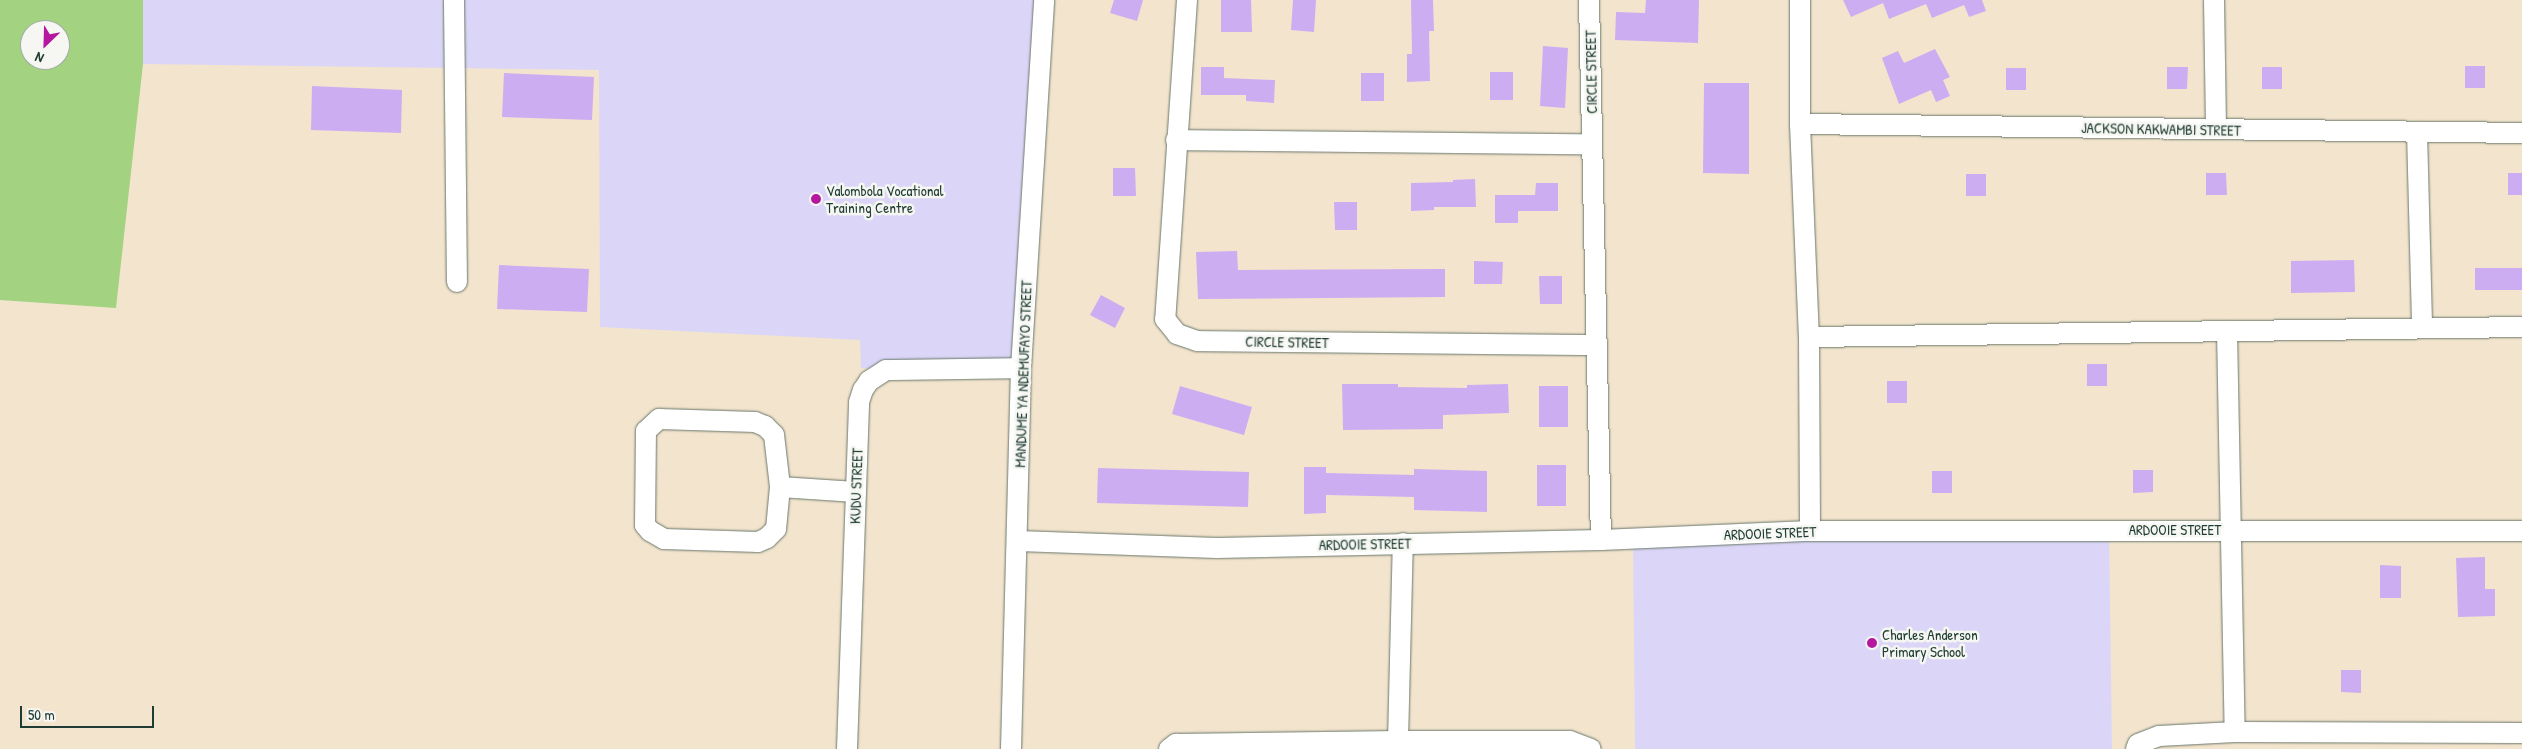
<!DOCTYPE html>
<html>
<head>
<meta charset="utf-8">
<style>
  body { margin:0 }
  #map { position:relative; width:2522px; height:749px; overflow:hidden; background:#f3e4ce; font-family:"Patrick Hand",sans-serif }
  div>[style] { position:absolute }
  .built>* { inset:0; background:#dbd6f7 }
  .green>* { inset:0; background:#a3d381 }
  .building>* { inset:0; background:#cdadf2 }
  .roads { filter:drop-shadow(0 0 1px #69776a) drop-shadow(0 0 1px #69776a) }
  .minor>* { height:20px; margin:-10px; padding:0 10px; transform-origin:10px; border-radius:10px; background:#fff }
  .dots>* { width:14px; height:14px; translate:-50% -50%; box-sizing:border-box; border:2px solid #f6f6f2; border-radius:50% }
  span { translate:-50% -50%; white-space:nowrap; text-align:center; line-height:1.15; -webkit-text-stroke:5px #f6f6f2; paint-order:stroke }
  .street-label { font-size:15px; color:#1f3d34 }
  .poi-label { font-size:15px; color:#1f3d34 }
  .left { translate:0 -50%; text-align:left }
  .north { position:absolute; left:20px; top:20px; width:50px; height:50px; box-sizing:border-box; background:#f6f6f2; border:1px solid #a0aca6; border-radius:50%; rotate:204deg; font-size:14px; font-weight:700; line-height:20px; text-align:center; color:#1f3d34 }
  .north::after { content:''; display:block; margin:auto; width:18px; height:22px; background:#b5179e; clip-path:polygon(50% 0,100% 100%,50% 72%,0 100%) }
  .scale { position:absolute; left:20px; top:706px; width:134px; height:22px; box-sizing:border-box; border:2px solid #1f3d34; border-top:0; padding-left:6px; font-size:15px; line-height:18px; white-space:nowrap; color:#1f3d34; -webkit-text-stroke:4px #f6f6f2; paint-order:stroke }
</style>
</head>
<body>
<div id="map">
  <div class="built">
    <div style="clip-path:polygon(143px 0,1043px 0,1021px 368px,886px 370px,861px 368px,860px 340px,600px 327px,599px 70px,143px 64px)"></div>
    <div style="clip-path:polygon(2109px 530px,2112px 749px,1635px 749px,1633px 537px)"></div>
  </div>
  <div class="green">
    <div style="clip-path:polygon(evenodd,0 0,143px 0,143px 64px,116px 308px,0 300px,0 0,30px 30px,60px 30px,60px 60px,30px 60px,30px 30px)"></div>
  </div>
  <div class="building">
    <div style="clip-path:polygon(1114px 0,1143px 0,1137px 21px,1110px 13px)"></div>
    <div style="clip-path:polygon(1221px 0,1251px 0,1252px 32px,1221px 32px)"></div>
    <div style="clip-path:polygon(1293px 0,1316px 0,1314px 32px,1291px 30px)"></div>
    <div style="clip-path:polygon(1411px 0,1433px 0,1434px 31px,1429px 31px,1430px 81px,1407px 82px,1407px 54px,1412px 54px)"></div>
    <div style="clip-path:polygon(1646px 0,1699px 0,1698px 43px,1615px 40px,1616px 12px,1645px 13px)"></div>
    <div style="clip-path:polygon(1843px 0,1982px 0,1986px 11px,1969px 17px,1964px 5px,1932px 18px,1926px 4px,1889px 19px,1883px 3px,1851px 17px)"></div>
    <div style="clip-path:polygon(1543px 46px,1568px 48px,1565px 108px,1540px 106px)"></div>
    <div style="clip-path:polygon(1935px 49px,1950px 77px,1943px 80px,1950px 96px,1936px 102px,1931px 90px,1899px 104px,1882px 58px,1898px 51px,1904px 63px)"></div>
    <div style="clip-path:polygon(2465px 66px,2485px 66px,2485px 88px,2465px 88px)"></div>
    <div style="clip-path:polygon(1201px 67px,1224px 67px,1224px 78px,1275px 80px,1274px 103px,1246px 101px,1246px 95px,1201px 95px)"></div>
    <div style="clip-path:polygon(2167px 67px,2188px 67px,2187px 89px,2167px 89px)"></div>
    <div style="clip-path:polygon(2262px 67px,2282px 67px,2282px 89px,2262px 89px)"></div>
    <div style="clip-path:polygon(2006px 68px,2026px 68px,2026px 90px,2006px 90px)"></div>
    <div style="clip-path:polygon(1490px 72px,1513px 72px,1513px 100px,1490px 100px)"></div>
    <div style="clip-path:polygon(504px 73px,594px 77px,592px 120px,502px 117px)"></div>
    <div style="clip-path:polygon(1361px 73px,1384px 73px,1384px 101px,1361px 101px)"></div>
    <div style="clip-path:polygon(1704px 83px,1749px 83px,1749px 174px,1703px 173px)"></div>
    <div style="clip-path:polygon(312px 86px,402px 90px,401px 133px,311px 130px)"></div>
    <div style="clip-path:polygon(1113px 168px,1135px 168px,1136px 196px,1113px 196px)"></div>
    <div style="clip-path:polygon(2206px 173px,2226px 173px,2227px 195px,2206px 195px)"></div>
    <div style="clip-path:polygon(2508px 173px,2522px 173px,2522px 195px,2508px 195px)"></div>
    <div style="clip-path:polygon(1966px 174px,1986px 174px,1986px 196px,1966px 196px)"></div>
    <div style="clip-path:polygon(1475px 179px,1476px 207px,1434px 207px,1434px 210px,1411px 211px,1411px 183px,1453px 182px,1453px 180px)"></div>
    <div style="clip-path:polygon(1536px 183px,1558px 183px,1558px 211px,1518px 211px,1518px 223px,1495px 223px,1495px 195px,1535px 195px)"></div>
    <div style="clip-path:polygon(1334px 202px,1357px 202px,1357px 230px,1335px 230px)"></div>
    <div style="clip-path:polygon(1237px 251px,1238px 270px,1445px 269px,1445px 297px,1198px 299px,1196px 252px)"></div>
    <div style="clip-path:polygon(2354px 260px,2355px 292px,2291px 293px,2291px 261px)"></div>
    <div style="clip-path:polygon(1474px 261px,1503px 262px,1502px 284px,1474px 284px)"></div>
    <div style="clip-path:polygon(499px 265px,589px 269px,587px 312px,497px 309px)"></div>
    <div style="clip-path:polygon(2475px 268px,2522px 268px,2522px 290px,2475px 290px)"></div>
    <div style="clip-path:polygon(1539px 276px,1562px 276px,1562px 304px,1540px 304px)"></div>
    <div style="clip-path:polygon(1101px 295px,1125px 308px,1115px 328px,1090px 315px)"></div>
    <div style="clip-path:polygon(2087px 364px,2107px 364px,2107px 386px,2087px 386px)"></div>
    <div style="clip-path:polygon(1887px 381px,1907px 381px,1907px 403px,1887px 403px)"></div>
    <div style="clip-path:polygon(1342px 384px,1398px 384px,1398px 387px,1467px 388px,1467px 385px,1508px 384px,1509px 413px,1443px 415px,1443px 429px,1343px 430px)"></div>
    <div style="clip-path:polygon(1180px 386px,1252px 407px,1244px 435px,1172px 414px)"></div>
    <div style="clip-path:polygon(1539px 386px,1568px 386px,1568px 427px,1539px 427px)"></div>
    <div style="clip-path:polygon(1537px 465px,1566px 465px,1566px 506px,1537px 506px)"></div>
    <div style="clip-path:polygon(1304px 467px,1326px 467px,1326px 473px,1414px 475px,1414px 469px,1487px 471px,1487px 512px,1414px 510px,1414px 497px,1326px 495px,1326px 513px,1304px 514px)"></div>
    <div style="clip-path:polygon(1098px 468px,1249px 472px,1248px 507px,1097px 503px)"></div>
    <div style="clip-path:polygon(2133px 470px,2153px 470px,2153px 492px,2133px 493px)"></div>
    <div style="clip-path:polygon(1932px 471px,1952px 471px,1952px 493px,1932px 493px)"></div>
    <div style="clip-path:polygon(2485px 557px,2485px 589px,2495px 589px,2495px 616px,2458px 617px,2456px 558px)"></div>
    <div style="clip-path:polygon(2380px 565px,2401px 566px,2401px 598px,2380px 598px)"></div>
    <div style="clip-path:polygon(2341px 670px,2361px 670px,2361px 693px,2341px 692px)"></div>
  </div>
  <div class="roads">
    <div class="minor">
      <div style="left:454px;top:0;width:282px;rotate:89.4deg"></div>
      <div style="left:1187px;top:0;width:320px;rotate:93.9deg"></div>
      <div style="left:1165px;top:319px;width:19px;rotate:51deg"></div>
      <div style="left:1177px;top:334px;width:21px;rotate:19deg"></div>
      <div style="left:1197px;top:341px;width:400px;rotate:0.6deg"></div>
      <div style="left:1589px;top:0;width:540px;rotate:88.73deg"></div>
      <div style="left:1800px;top:0;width:124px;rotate:90deg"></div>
      <div style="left:1800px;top:124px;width:213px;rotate:87.6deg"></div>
      <div style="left:1809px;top:337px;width:194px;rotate:89.7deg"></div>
      <div style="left:2214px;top:0;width:129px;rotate:89.1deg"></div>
      <div style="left:1800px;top:124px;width:722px;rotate:0.71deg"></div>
      <div style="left:2417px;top:132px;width:196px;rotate:88.5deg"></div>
      <div style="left:1176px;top:140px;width:416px;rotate:0.6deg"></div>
      <div style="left:2227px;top:331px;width:401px;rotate:88.9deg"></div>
      <div style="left:1809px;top:337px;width:713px;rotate:-0.8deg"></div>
      <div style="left:659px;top:419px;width:96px;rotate:1.8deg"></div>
      <div style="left:755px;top:422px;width:11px;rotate:22deg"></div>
      <div style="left:765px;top:426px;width:13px;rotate:45deg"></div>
      <div style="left:774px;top:435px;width:52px;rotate:83.4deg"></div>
      <div style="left:780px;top:487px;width:42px;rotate:95.4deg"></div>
      <div style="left:776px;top:529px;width:13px;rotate:135deg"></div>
      <div style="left:767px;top:538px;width:10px;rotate:156deg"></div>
      <div style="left:758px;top:542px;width:94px;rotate:-178.2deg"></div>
      <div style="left:664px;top:539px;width:16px;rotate:-150deg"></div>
      <div style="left:650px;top:531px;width:8px;rotate:-130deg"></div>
      <div style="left:645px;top:525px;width:94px;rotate:-89.4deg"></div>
      <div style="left:646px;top:431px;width:18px;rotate:-43deg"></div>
      <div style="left:780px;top:487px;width:76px;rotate:3.8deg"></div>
      <div style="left:1018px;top:541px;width:199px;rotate:2deg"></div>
      <div style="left:1217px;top:548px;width:384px;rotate:-1.2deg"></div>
      <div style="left:1601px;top:540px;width:209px;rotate:-2.5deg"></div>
      <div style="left:1810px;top:531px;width:712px"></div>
      <div style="left:1398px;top:741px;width:198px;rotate:-88.6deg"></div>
      <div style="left:847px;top:749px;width:347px;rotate:-88deg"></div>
      <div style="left:859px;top:402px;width:13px;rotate:-72deg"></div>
      <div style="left:863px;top:390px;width:11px;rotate:-56deg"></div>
      <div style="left:869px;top:381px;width:20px;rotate:-33deg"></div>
      <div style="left:886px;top:370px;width:135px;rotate:-0.8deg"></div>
      <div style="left:1011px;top:749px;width:381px;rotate:-88.5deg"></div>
      <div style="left:1021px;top:368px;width:369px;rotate:-86.4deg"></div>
      <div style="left:1169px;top:749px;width:9px;rotate:-36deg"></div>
      <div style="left:1176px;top:744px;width:222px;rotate:-0.8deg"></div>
      <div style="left:1398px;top:741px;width:172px"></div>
      <div style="left:1570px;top:741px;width:22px;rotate:21deg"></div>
      <div style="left:2136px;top:749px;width:5px;rotate:-68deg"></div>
      <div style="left:2138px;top:744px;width:22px;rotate:-21deg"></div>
      <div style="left:2159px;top:736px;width:76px;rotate:-3deg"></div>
      <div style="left:2235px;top:732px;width:287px;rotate:0.2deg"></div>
    </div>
  </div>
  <div class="dots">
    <div style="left:816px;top:199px;background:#b5179e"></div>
    <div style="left:1872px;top:643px;background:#b5179e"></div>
  </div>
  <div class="street-label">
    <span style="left:1591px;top:72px;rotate:-91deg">CIRCLE STREET</span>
    <span style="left:2161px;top:129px;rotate:1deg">JACKSON KAKWAMBI STREET</span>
    <span style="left:1287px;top:342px;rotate:1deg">CIRCLE STREET</span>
    <span style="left:1023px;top:374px;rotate:-88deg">MANDUME YA NDEMUFAYO STREET</span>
    <span style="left:856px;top:486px;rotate:-88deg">KUDU STREET</span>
    <span style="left:2175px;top:530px">ARDOOIE STREET</span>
    <span style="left:1770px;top:533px;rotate:-2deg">ARDOOIE STREET</span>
    <span style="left:1365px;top:544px;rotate:-1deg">ARDOOIE STREET</span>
  </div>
  <div class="poi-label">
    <span class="left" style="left:826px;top:199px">Valombola Vocational<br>Training Centre</span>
    <span class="left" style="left:1882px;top:643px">Charles Anderson<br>Primary School</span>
  </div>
  <div class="north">N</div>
  <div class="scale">50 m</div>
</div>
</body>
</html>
